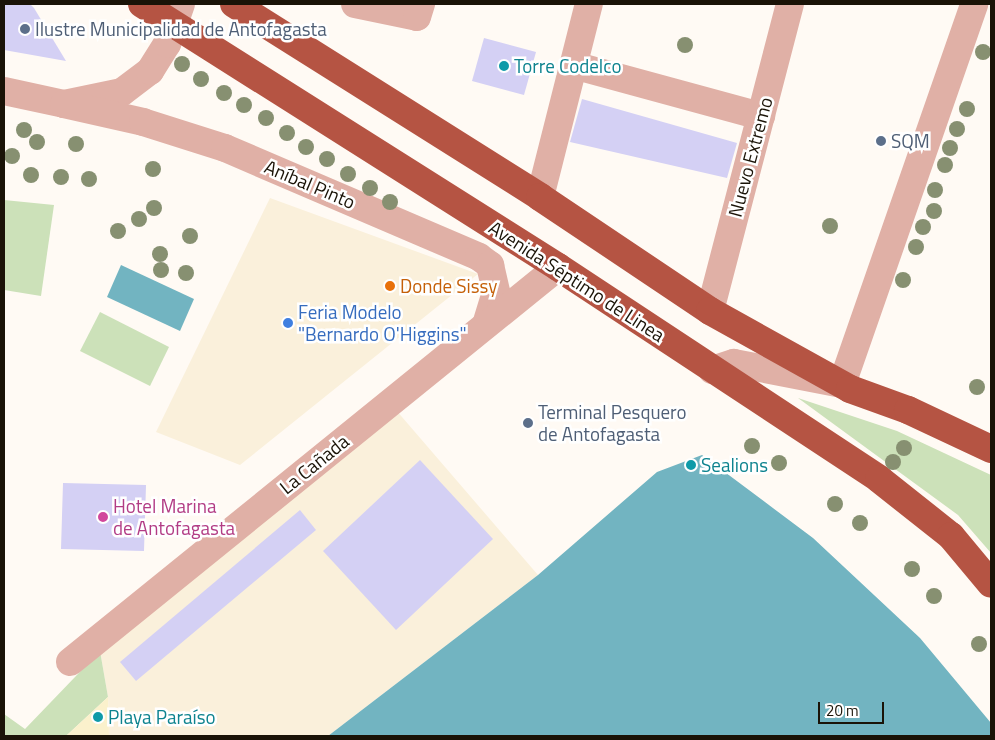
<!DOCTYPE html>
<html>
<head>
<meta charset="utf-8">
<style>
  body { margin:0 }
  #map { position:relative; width:995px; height:740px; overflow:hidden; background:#fffaf4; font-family:"Titillium Web",sans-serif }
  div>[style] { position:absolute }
  .commercial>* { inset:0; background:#faf0db }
  .green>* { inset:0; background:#cce1b9 }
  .sand>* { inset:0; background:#fbf1cc }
  .water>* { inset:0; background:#72b4c1 }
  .building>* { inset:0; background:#d4d0f4 }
  .minor>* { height:28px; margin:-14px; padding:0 14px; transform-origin:14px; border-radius:14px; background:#e0b0a6 }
  .highway>* { height:28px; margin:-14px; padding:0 14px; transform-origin:14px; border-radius:14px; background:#b55443 }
  .trees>* { width:16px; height:16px; margin:-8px; border-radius:50%; background:#879071 }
  .dots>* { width:14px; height:14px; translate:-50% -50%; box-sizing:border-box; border:2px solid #fff; border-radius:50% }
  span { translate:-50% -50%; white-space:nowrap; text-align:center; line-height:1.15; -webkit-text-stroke:5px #fff; paint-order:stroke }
  .service-label { font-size:19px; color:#4e5e75 }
  .left { translate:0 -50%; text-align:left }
  .culture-label { font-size:19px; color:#0d838f }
  .street-label { font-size:19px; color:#1a1307 }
  .food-label { font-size:19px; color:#c56008 }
  .shop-label { font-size:19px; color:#366cbe }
  .hotel-label { font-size:19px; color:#b23c85 }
  .frame { position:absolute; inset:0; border:5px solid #1a1307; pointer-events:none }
  .scale { position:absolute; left:818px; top:702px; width:66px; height:22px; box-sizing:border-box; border:2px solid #1a1307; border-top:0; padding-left:6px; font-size:15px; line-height:18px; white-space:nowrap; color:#1a1307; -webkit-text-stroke:4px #fff; paint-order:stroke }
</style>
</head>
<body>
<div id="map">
  <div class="commercial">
    <div style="clip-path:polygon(270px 198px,478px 274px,240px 465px,156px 432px)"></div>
    <div style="clip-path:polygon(396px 410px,538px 575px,328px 736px,109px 736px,108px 697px,100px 651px)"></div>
  </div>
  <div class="green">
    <div style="clip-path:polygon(4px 200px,54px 205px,41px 296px,4px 290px)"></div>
    <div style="clip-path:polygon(100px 312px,169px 347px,150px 386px,80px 351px)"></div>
    <div style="clip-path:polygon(798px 398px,897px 431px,991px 475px,991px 553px,958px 515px)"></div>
    <div style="clip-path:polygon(100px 651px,108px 697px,66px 736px,4px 736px,4px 714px,25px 729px)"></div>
  </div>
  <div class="sand">
    <div style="clip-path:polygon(108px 697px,109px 736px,66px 736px)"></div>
  </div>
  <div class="water">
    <div style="clip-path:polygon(121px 265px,194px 299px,180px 331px,107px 297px)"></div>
    <div style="clip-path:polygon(702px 455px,813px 538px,920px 638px,991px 723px,991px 736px,328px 736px,538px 575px,657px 472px)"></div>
  </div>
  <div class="building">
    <div style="clip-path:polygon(4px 4px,30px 4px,34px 8px,66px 61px,4px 50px)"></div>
    <div style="clip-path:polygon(484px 38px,536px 52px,524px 95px,472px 81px)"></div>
    <div style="clip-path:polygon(582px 99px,737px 143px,727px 178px,570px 142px)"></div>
    <div style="clip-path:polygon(420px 460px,493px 539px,396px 630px,323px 551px)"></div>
    <div style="clip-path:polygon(63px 483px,146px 485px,144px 551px,61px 549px)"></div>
    <div style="clip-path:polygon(300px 510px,316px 530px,136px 681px,120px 662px)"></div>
  </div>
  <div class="minor">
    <div style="left:355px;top:4px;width:63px;rotate:11.8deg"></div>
    <div style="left:417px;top:17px;width:14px;rotate:-73deg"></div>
    <div style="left:573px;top:65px;width:195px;rotate:15.2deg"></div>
    <div style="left:4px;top:91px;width:61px;rotate:12.2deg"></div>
    <div style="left:64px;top:104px;width:59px;rotate:-11.7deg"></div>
    <div style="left:122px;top:92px;width:35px;rotate:-37deg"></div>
    <div style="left:150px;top:71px;width:32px;rotate:-58deg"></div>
    <div style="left:167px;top:44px;width:42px;rotate:-70.7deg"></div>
    <div style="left:64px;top:104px;width:81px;rotate:12.8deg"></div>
    <div style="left:143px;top:122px;width:86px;rotate:17.6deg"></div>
    <div style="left:225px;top:148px;width:276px;rotate:23.2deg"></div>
    <div style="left:479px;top:257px;width:14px;rotate:36deg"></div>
    <div style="left:490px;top:265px;width:28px;rotate:77deg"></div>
    <div style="left:496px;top:292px;width:34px;rotate:107deg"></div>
    <div style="left:540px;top:197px;width:199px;rotate:-75.8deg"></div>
    <div style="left:710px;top:311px;width:317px;rotate:-75.4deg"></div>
    <div style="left:712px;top:370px;width:23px;rotate:-18deg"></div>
    <div style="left:734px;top:363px;width:110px;rotate:11deg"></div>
    <div style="left:842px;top:384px;width:402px;rotate:-70.8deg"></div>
    <div style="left:70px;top:662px;width:628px;rotate:-38.99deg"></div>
  </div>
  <div class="highway">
    <div style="left:142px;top:4px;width:492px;rotate:32.3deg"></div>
    <div style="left:558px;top:267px;width:385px;rotate:33.4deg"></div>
    <div style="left:879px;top:479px;width:92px;rotate:38.4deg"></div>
    <div style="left:951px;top:536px;width:62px;rotate:50.2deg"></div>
    <div style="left:234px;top:4px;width:362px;rotate:32.2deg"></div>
    <div style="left:540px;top:197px;width:205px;rotate:33.8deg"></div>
    <div style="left:710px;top:311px;width:160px;rotate:29.1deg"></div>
    <div style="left:850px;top:389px;width:62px;rotate:19.9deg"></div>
    <div style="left:908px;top:410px;width:92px;rotate:25.2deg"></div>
  </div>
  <div class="trees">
    <div style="left:685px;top:45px"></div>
    <div style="left:983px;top:52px"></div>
    <div style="left:182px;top:64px"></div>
    <div style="left:201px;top:79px"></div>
    <div style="left:224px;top:93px"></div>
    <div style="left:244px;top:105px"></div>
    <div style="left:967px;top:109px"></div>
    <div style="left:266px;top:118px"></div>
    <div style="left:957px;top:129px"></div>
    <div style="left:24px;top:130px"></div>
    <div style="left:287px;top:133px"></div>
    <div style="left:37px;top:142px"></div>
    <div style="left:76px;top:144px"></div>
    <div style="left:306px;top:147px"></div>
    <div style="left:950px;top:148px"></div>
    <div style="left:12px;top:156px"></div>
    <div style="left:327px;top:159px"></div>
    <div style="left:945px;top:165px"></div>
    <div style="left:153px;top:169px"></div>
    <div style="left:348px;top:174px"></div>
    <div style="left:31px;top:175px"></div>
    <div style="left:61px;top:177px"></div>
    <div style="left:89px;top:179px"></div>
    <div style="left:370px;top:188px"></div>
    <div style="left:935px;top:190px"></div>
    <div style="left:390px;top:202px"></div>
    <div style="left:154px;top:208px"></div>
    <div style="left:934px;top:211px"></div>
    <div style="left:139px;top:219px"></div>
    <div style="left:830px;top:226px"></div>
    <div style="left:923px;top:227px"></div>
    <div style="left:118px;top:231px"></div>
    <div style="left:190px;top:236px"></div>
    <div style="left:916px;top:247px"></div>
    <div style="left:160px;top:254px"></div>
    <div style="left:161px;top:270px"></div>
    <div style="left:186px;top:273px"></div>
    <div style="left:903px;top:280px"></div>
    <div style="left:977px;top:387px"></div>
    <div style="left:752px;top:446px"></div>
    <div style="left:904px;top:448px"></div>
    <div style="left:893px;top:462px"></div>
    <div style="left:779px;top:463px"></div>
    <div style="left:835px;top:504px"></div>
    <div style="left:860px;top:523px"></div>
    <div style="left:912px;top:569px"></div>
    <div style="left:934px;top:596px"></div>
    <div style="left:979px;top:644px"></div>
  </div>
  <div class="dots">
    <div style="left:25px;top:29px;background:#5c6f8a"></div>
    <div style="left:504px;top:66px;background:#0f9aa8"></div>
    <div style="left:881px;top:141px;background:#5c6f8a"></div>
    <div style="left:390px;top:286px;background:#e8710a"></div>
    <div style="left:288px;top:323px;background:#3f7fe0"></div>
    <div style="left:528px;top:423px;background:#5c6f8a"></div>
    <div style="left:691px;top:465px;background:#0f9aa8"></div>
    <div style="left:103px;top:517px;background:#d1479c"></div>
    <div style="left:98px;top:717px;background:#0f9aa8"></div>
  </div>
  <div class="service-label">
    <span class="left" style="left:35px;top:29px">Ilustre Municipalidad de Antofagasta</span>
    <span class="left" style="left:891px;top:141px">SQM</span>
    <span class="left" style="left:538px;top:423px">Terminal Pesquero<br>de Antofagasta</span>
  </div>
  <div class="culture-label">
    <span class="left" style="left:514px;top:66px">Torre Codelco</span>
    <span class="left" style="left:701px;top:465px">Sealions</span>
    <span class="left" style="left:108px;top:717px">Playa Paraíso</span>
  </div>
  <div class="street-label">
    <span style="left:750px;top:157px;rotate:-75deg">Nuevo Extremo</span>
    <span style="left:310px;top:184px;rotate:23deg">Aníbal Pinto</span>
    <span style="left:577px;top:281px;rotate:33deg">Avenida Séptimo de Linea</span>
    <span style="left:314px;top:464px;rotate:-39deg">La Cañada</span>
  </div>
  <div class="food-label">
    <span class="left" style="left:400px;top:286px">Donde Sissy</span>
  </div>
  <div class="shop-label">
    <span class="left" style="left:298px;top:323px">Feria Modelo<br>"Bernardo O'Higgins"</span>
  </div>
  <div class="hotel-label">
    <span class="left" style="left:113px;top:517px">Hotel Marina<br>de Antofagasta</span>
  </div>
  <div class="frame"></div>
  <div class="scale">20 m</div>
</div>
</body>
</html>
